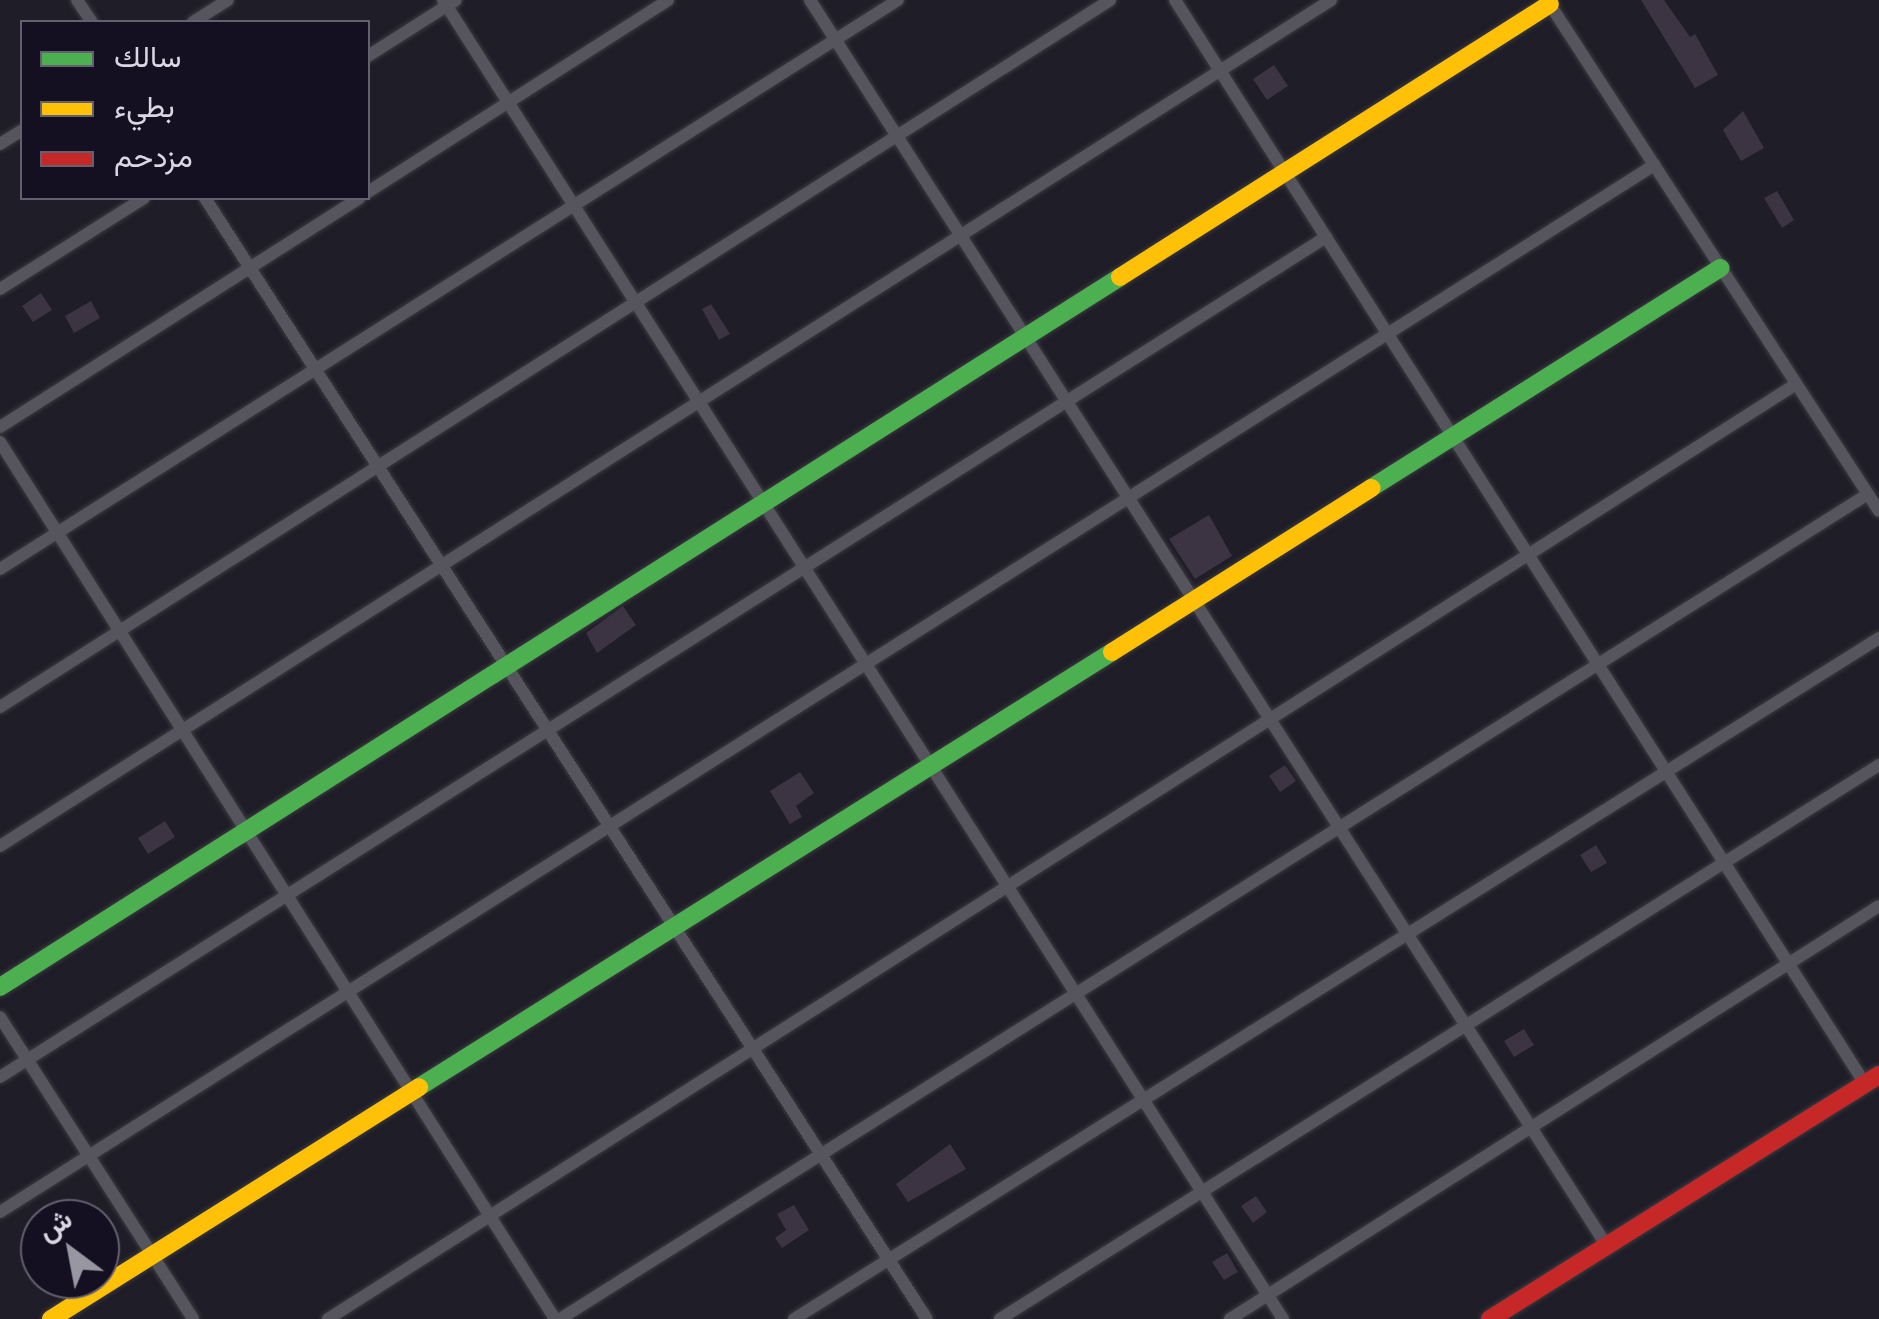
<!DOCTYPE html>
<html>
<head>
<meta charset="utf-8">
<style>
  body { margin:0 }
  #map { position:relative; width:1879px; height:1319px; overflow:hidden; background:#1f1d27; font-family:"DM Sans",Vazirmatn,sans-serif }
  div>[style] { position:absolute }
  .building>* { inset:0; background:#3c3442 }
  .roads { filter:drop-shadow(0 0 2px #3b3a41) drop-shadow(0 0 2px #3b3a41) }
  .street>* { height:12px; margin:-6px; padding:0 6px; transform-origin:6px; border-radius:6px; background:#56545c }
  .fast>* { height:18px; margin:-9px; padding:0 9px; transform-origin:9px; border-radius:9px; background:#4caf50 }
  .slow>* { height:18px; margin:-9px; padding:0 9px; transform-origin:9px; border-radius:9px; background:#ffc107 }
  .jam>* { height:18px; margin:-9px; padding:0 9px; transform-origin:9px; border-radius:9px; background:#c62828 }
  span { translate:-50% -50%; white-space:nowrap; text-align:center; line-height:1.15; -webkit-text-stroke:9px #141021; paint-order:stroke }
  .legend { position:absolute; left:20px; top:20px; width:350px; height:180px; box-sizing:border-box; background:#141021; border:2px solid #63606f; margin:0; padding:12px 18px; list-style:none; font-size:30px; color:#d9d7e3 }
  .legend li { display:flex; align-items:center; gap:20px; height:50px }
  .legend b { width:50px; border:2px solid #63606f }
  .north { position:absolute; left:20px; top:1199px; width:100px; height:100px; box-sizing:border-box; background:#141021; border:2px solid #63606f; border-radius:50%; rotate:328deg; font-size:28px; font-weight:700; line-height:40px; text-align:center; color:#d9d7e3 }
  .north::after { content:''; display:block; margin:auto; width:35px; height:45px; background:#9896a1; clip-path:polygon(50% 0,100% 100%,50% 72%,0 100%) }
</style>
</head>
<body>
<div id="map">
  <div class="building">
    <div style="clip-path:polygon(1641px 0,1664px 0,1690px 37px,1695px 34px,1718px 75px,1695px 88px)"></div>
    <div style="clip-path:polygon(1274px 65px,1288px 86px,1267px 100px,1253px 79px)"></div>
    <div style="clip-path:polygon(1743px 111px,1764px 148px,1741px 161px,1723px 130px)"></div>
    <div style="clip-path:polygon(1777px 191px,1794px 220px,1782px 228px,1764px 198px)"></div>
    <div style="clip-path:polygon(41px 293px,52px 310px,33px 322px,22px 306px)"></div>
    <div style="clip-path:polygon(91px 301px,100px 318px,74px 333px,65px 316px)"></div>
    <div style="clip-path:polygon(711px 304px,730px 334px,719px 340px,702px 309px)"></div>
    <div style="clip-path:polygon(1209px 515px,1232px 556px,1195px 579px,1169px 539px)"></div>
    <div style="clip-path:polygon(623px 606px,636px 625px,597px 653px,586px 633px)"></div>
    <div style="clip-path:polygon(1285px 765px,1296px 781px,1280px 792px,1269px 776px)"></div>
    <div style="clip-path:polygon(800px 772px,814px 793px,796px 806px,802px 817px,790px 824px,770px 791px)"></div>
    <div style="clip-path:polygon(165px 821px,175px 837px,148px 854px,138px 838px)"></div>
    <div style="clip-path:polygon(1596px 845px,1607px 863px,1591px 872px,1580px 855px)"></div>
    <div style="clip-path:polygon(1524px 1029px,1534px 1045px,1514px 1057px,1504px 1041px)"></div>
    <div style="clip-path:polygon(950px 1144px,966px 1169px,908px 1202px,896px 1184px)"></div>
    <div style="clip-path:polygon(1256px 1196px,1267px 1212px,1253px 1223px,1241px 1206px)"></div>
    <div style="clip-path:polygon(794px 1205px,809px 1230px,782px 1248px,775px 1238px,786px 1230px,777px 1214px)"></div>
    <div style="clip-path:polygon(1227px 1253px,1238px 1272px,1224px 1280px,1212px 1262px)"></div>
  </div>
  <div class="roads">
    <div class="street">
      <div style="left:77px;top:0;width:27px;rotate:56deg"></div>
      <div style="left:443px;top:0;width:1564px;rotate:57.51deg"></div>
      <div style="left:810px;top:0;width:1479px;rotate:57.4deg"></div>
      <div style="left:1175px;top:0;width:1285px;rotate:57.52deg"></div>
      <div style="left:1547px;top:0;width:609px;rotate:56.99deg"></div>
      <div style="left:193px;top:22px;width:41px;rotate:-32.2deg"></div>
      <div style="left:368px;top:56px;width:104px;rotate:-32.5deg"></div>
      <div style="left:0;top:144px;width:26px;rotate:-32deg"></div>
      <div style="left:368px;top:192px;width:356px;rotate:-32.6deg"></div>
      <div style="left:205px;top:198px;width:1333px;rotate:57.22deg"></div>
      <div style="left:0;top:289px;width:170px;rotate:-32.3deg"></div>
      <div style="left:0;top:427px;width:426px;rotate:-32.5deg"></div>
      <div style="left:0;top:442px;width:1038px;rotate:57.67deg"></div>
      <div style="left:0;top:569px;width:1063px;rotate:-32.36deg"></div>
      <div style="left:0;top:707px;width:1316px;rotate:-32.49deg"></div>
      <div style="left:0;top:846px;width:1577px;rotate:-32.44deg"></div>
      <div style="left:0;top:1017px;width:358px;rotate:57.4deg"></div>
      <div style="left:0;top:1077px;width:1570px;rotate:-32.35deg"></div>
      <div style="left:0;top:1212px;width:1958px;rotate:-32.33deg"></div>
      <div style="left:328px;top:1319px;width:1740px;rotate:-32.49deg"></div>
      <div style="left:560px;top:1319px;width:1546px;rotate:-32.24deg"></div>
      <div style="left:794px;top:1319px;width:1281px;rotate:-32.11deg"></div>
      <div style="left:1000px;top:1319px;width:1039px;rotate:-32.22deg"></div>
      <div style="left:1230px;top:1319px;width:769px;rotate:-32.47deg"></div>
    </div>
    <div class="fast">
      <div style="left:1371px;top:488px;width:413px;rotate:-32.2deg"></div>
      <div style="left:0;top:987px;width:1326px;rotate:-32.37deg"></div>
      <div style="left:419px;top:1087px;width:818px;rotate:-32.12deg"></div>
    </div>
    <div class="slow">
      <div style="left:1120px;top:277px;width:509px;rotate:-32.41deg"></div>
      <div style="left:1112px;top:652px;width:307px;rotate:-32.3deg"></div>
      <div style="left:51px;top:1319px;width:435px;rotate:-32.2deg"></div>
    </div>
    <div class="jam">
      <div style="left:1490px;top:1319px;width:459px;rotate:-32.1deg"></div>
    </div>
  </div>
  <ul class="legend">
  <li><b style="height:12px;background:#4caf50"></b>سالك</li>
  <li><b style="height:12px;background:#ffc107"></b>بطيء</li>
  <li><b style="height:12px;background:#c62828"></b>مزدحم</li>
  </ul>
  <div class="north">ش</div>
</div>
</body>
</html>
